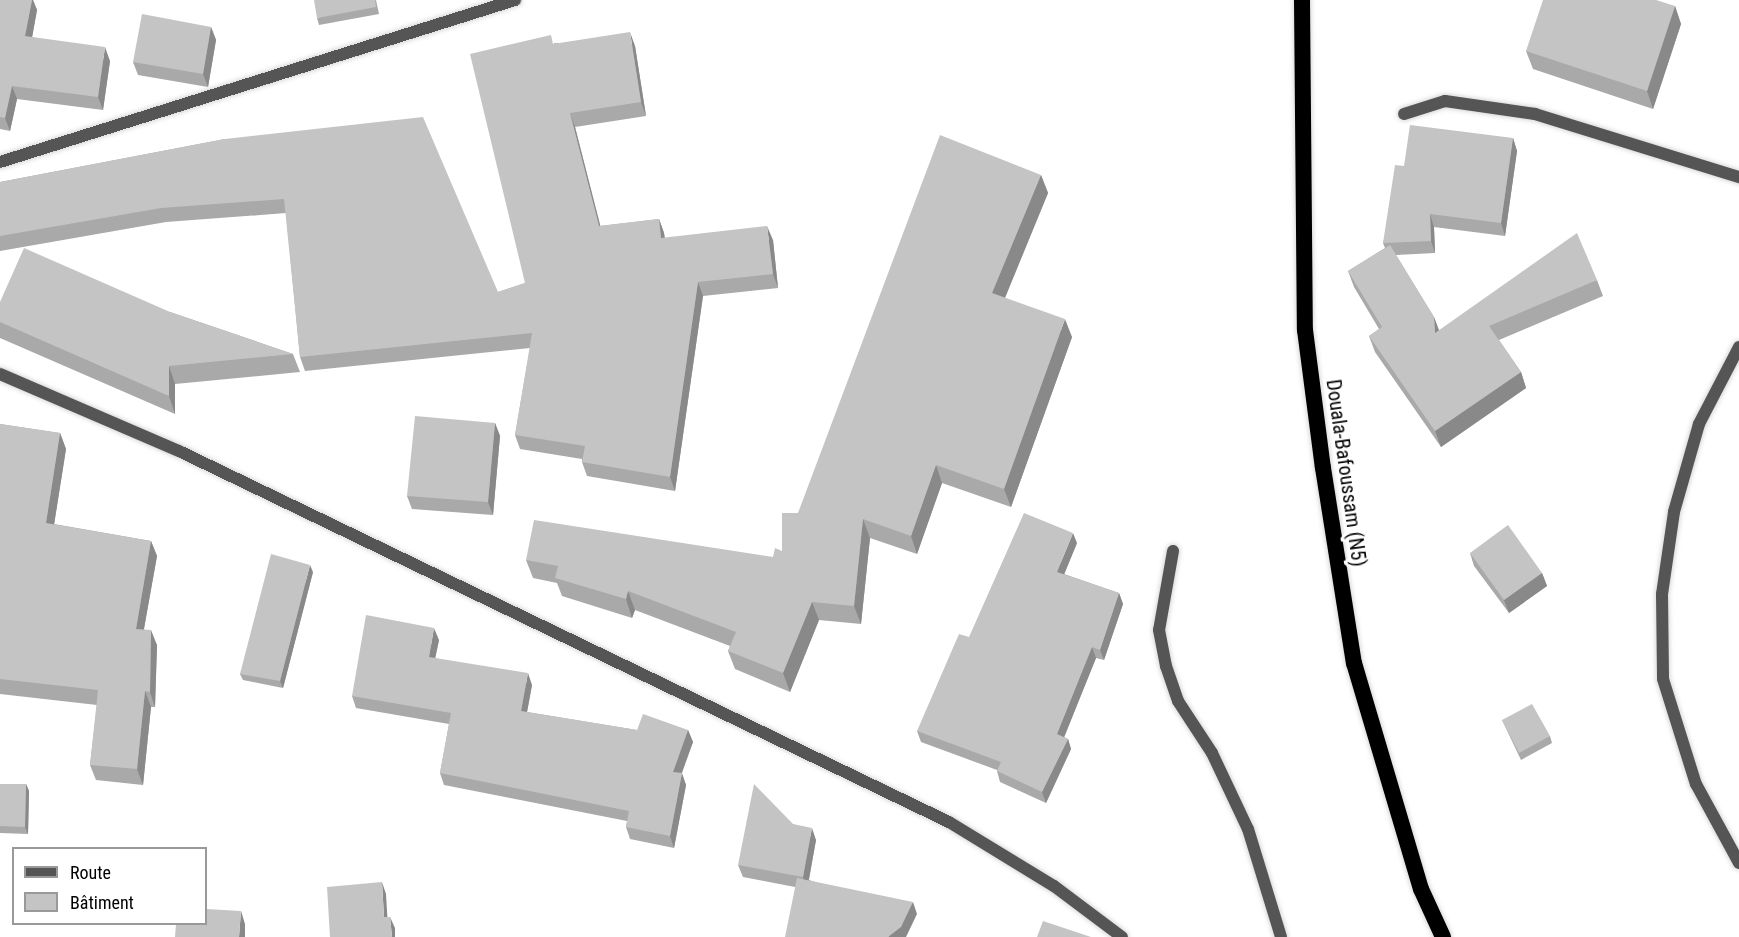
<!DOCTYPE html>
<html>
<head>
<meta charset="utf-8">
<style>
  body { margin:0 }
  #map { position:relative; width:1739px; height:937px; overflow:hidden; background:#fff; font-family:"Roboto Condensed",sans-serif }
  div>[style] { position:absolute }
  .roads { filter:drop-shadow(0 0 2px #dbdbdb) drop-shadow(0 0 2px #dbdbdb) }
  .minor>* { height:12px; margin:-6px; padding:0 6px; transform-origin:6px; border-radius:6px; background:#555 }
  .trunk>* { height:16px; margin:-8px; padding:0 8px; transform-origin:8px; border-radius:8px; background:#000 }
  .wall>* { inset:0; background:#a9a9a9 }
  .shaded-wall>* { inset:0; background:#898989 }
  .building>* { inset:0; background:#c4c4c4 }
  span { translate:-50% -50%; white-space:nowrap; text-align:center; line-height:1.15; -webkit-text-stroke:6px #fff; paint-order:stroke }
  .street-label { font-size:20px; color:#000 }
  .legend { position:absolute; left:12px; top:847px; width:195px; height:78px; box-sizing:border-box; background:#fff; border:2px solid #999; margin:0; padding:8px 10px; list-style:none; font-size:18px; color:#000 }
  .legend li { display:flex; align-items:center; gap:12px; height:30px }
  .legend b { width:30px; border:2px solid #999 }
</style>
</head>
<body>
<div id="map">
  <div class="roads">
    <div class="minor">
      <div style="left:1404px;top:114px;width:43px;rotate:-17.6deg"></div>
      <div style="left:1445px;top:101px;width:91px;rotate:8.2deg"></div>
      <div style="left:1535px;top:114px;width:214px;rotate:17.2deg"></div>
      <div style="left:0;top:162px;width:540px;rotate:-17.46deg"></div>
      <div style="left:1739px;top:347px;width:87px;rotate:117.5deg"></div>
      <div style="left:1699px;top:424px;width:91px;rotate:105.9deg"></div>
      <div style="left:1674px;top:512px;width:83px;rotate:98.3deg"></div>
      <div style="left:1662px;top:594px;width:85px;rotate:89.3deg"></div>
      <div style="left:1663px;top:679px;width:110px;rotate:72.6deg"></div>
      <div style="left:1696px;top:784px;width:90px;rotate:61.4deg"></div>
      <div style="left:0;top:374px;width:195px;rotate:23.3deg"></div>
      <div style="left:179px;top:451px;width:855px;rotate:25.73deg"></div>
      <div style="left:949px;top:822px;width:123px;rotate:31.4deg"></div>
      <div style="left:1054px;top:886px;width:85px;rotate:36.9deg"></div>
      <div style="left:1173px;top:551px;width:80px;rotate:100deg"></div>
      <div style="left:1159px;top:630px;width:37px;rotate:79deg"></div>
      <div style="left:1166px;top:666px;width:37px;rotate:71deg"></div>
      <div style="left:1178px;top:701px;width:62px;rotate:56.8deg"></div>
      <div style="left:1212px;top:753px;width:84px;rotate:64.7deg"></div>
      <div style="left:1248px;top:829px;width:113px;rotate:73deg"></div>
    </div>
    <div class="trunk">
      <div style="left:1302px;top:0;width:330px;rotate:89.5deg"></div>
      <div style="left:1305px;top:330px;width:139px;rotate:82.6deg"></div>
      <div style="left:1323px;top:468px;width:197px;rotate:81deg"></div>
      <div style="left:1354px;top:663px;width:236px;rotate:73.5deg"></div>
      <div style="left:1421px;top:889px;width:53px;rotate:65.4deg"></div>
    </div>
  </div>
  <div class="wall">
    <div style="clip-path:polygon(0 0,33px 0,37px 10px,32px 37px,110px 61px,103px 110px,17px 99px,10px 131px,0 129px)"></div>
    <div style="clip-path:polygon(376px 0,379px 14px,319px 25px,317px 18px)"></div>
    <div style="clip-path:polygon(1675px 6px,1681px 24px,1653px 109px,1533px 69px,1526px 51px)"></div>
    <div style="clip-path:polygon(211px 27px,216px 40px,208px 87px,138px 75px,133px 62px)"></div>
    <div style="clip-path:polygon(554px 43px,635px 46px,646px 116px,575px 127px,600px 226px,659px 219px,664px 233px,665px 238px,773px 240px,778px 288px,703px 296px,675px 491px,587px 476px,582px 462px,582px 459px,520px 449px,515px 435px,530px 348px,305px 371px,300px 357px,286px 213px,166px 222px,0 251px,0 182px,225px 139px,498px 292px,525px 283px)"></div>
    <div style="clip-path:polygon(1513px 138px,1517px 151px,1505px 236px,1434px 227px,1435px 253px,1396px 255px,1434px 317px,1439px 331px,1597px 280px,1603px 296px,1499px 340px,1521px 372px,1526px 388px,1441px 447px,1375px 352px,1369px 336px,1379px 329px,1354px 287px,1348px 271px,1385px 248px,1383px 243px,1404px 166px)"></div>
    <div style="clip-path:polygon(1041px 175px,1048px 193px,1005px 298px,1072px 337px,1011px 507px,942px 483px,917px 554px,870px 538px,861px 624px,819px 620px,790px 692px,735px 669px,728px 651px,730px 646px,635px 610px,632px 618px,562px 596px,557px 583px,533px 578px,526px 560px,773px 557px,782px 551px,798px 513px)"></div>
    <div style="clip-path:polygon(0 302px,170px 312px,293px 354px,300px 372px,175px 384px,175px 414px,0 338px)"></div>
    <div style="clip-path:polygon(495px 423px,500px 436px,493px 515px,412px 509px,407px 496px)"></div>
    <div style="clip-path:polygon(0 424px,60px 433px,66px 449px,54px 524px,151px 541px,157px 556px,144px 629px,157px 645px,155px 707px,151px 707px,143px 785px,96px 780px,90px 765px,97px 705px,0 694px)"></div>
    <div style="clip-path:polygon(1077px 543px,1064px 574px,1119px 593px,1123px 604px,1104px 660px,1096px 658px,1064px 737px,1068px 739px,1071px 749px,1046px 803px,1000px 782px,997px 771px,997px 770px,921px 742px,917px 731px)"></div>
    <div style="clip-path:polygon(1470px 553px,1542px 573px,1547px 586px,1509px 613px,1474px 566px)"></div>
    <div style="clip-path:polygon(313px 572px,283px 688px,243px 680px,240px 674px)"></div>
    <div style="clip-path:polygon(439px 640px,435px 658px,532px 685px,527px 712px,637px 730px,688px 730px,693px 742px,681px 773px,686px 785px,674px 848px,630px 839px,626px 827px,627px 821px,444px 785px,440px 773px,449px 724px,356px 708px,352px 696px)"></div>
    <div style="clip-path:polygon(1502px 720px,1550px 736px,1552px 743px,1521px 760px)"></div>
    <div style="clip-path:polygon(0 784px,26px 784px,29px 791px,28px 834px,0 833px)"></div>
    <div style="clip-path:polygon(793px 824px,816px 840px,809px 880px,917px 914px,795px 887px,743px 877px,738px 865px)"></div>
  </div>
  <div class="shaded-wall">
    <div style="clip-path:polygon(32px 0,33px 0,37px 10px,30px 49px,25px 36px)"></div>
    <div style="clip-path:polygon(1675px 6px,1681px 24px,1653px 109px,1647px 91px)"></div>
    <div style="clip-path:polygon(211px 27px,216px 40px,208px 87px,203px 74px)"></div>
    <div style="clip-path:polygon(630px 32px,635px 46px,646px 116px,641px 102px)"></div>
    <div style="clip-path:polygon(105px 47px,110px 61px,103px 110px,98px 97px)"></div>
    <div style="clip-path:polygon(12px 86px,17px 99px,10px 131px,5px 118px)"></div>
    <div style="clip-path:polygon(570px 113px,575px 127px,604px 240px,599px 226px)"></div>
    <div style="clip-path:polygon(1513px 138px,1517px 151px,1505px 236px,1501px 223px)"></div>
    <div style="clip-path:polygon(1041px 175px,1048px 193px,999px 312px,992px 293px)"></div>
    <div style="clip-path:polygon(1430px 214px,1434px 227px,1435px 253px,1431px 241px)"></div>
    <div style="clip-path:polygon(659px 219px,664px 233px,666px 252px,661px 238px)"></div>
    <div style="clip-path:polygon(767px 226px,773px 240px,778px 288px,773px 274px)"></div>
    <div style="clip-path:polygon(698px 282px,703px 296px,675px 491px,670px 477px)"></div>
    <div style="clip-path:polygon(1434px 317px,1440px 333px,1435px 333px)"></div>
    <div style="clip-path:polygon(1065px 319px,1072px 337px,1011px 507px,1004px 489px)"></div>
    <div style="clip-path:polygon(169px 366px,175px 384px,175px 414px,169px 396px)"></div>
    <div style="clip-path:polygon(1521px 372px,1526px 388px,1441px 447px,1435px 431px)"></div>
    <div style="clip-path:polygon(495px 423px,500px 436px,493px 515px,488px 502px)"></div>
    <div style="clip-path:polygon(60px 433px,66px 449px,52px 538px,46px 523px)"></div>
    <div style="clip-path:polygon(936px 465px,942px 483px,917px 554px,911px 536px)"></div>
    <div style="clip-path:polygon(863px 519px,870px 538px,861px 624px,854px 606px)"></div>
    <div style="clip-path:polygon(1073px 533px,1077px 543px,1061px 582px,1057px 572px)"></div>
    <div style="clip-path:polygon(151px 541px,157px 556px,141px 645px,136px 629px)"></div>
    <div style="clip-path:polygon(310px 565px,313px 572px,283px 688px,280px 681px)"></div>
    <div style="clip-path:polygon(1542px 573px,1547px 586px,1509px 613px,1504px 600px)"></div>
    <div style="clip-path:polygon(628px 591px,635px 610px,632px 618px,626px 599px)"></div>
    <div style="clip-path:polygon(1119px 593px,1123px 604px,1104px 660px,1100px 650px)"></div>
    <div style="clip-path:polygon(812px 602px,819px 620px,790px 692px,783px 673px)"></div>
    <div style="clip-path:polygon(434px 628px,439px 640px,433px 669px,429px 657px)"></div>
    <div style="clip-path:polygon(151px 630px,157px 645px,155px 707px,150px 692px)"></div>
    <div style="clip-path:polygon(1092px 647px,1096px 658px,1061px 745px,1057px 734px)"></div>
    <div style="clip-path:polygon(528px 673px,532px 685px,525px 723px,521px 711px)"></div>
    <div style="clip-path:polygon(145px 691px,151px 707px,143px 785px,137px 769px)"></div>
    <div style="clip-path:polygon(688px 730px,693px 742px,678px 784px,673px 772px)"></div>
    <div style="clip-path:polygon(1068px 739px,1071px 749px,1046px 803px,1042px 792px)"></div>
    <div style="clip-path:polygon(682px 773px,686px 785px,674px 848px,670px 836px)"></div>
    <div style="clip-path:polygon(26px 784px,29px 791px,28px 834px,25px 827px)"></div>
    <div style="clip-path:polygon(812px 828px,816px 840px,807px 889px,803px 877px)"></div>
    <div style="clip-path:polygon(382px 882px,386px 894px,388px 928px,384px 917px)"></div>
    <div style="clip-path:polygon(913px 902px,917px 914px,906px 937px,888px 937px)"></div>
    <div style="clip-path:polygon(241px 911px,245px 924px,245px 937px,239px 937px)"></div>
    <div style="clip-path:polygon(390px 917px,395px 928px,395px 937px,392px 937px)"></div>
  </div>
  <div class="building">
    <div style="clip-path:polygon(0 0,32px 0,25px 36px,105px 47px,98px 97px,12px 86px,5px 118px,0 117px)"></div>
    <div style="clip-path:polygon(314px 0,375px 0,376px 7px,317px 18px)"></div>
    <div style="clip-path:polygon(1543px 0,1656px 0,1675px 6px,1647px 91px,1526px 51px)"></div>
    <div style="clip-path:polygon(142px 14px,211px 27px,203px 74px,133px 62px)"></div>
    <div style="clip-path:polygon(630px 32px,641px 102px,570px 113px,599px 226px,659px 219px,661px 238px,767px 226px,773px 274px,698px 282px,670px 477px,582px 462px,585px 446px,515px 435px,532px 333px,300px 357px,284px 199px,161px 208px,0 236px,0 182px,225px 139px,423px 117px,498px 292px,525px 283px,470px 54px,551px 35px,553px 44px)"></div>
    <div style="clip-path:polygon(1410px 125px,1513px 138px,1501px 223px,1430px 214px,1431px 241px,1383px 243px,1395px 165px,1404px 166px)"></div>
    <div style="clip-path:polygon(940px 135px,1041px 175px,992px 293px,1065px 319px,1004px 489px,936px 465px,911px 536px,863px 519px,854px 606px,812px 602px,783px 673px,728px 651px,736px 632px,628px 591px,626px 599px,555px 578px,558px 566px,526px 560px,534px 520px,773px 557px,775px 548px,782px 551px,782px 513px,798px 513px)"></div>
    <div style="clip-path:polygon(1577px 233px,1597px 280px,1489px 326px,1521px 372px,1435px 431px,1369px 336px,1382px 327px,1348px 271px,1390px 245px,1434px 317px,1435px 333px)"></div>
    <div style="clip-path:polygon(24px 248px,170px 312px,293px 354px,169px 366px,169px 396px,0 322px,0 302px)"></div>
    <div style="clip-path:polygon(415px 416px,495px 423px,488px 502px,407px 496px)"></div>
    <div style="clip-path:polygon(0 424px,60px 433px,46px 523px,151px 541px,136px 629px,151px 630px,150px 692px,145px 691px,137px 769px,90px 765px,98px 690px,0 679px)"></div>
    <div style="clip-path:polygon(1024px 513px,1073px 533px,1057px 572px,1119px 593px,1100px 650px,1092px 647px,1057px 734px,1068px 739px,1042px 792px,997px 771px,1001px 762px,917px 731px,959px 634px,969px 637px)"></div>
    <div style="clip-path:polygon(1508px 525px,1542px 573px,1504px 600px,1470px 553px)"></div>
    <div style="clip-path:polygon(271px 554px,310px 565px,280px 681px,240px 674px)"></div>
    <div style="clip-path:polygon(366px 615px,434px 628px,429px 657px,528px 673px,521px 711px,637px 730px,643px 714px,688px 730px,673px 772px,682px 773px,670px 836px,626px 827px,629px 811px,440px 773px,451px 713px,352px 696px)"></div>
    <div style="clip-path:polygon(1532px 704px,1550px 736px,1519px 753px,1502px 720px)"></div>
    <div style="clip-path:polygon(0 784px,26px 784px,25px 827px,0 826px)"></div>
    <div style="clip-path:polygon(754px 784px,793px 824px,812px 828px,803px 877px,738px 865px)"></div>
    <div style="clip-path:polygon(797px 878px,913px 902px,901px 927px,888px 937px,785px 937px)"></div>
    <div style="clip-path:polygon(382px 882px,384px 917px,390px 917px,392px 937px,330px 937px,327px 887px)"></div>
    <div style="clip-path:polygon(206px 909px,241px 911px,239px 937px,175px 937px,176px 924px,206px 924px)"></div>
    <div style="clip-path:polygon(1043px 921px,1091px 937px,1037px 937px)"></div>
  </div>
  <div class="street-label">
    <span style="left:1346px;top:473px;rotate:82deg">Douala-Bafoussam (N5)</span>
  </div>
  <ul class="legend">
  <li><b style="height:8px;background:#555"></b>Route</li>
  <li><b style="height:16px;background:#c4c4c4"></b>Bâtiment</li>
  </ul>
</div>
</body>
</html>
